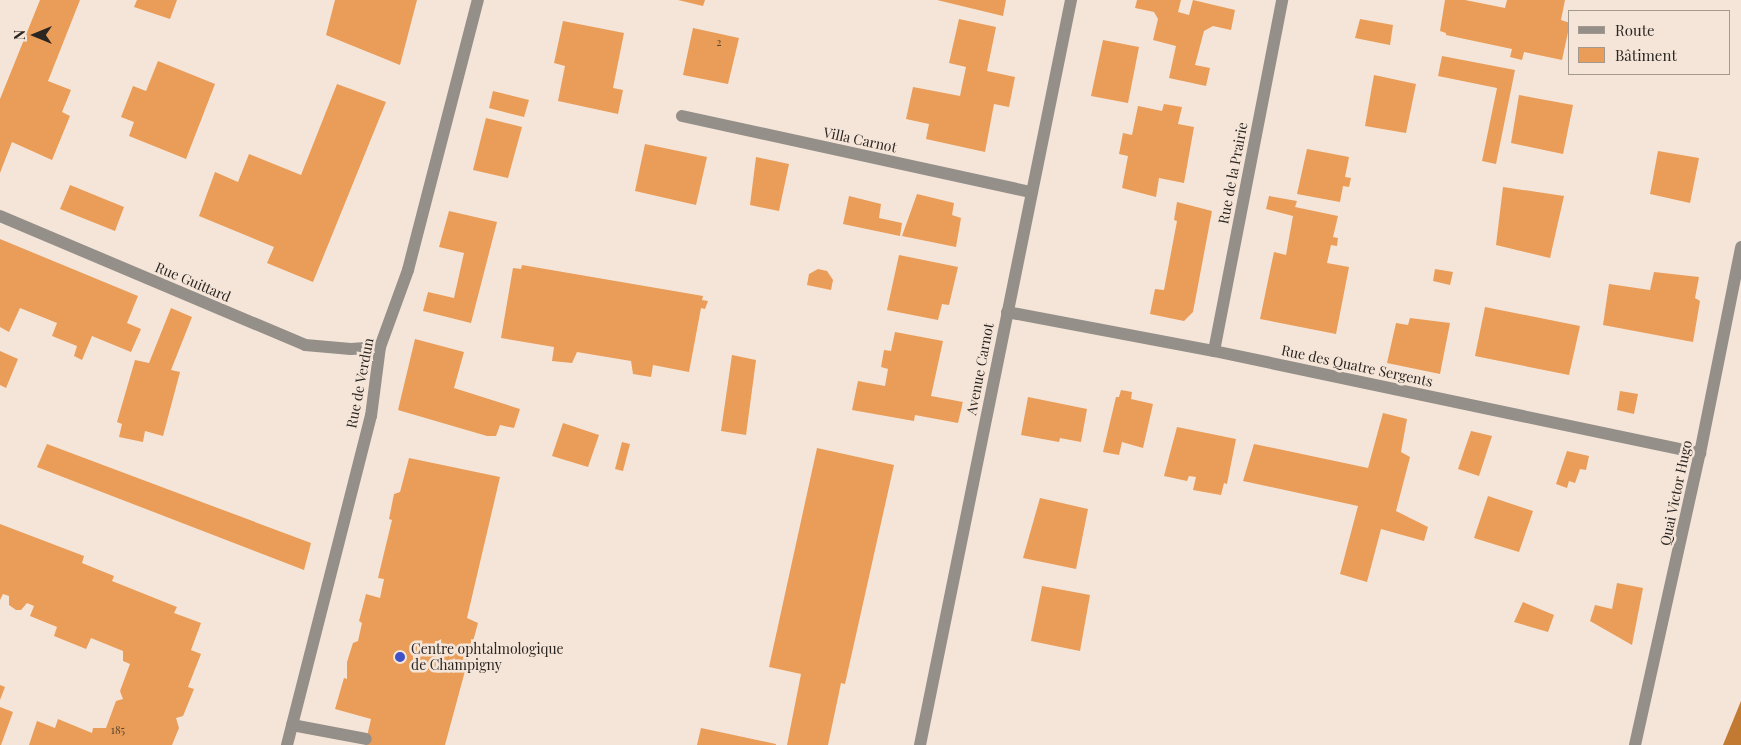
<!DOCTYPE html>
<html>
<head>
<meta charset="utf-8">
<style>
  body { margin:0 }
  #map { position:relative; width:1741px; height:745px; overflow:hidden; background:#f5e5d8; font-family:"Playfair Display",serif }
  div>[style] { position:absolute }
  .water>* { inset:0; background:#c27932 }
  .building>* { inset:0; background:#e99d58 }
  .service>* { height:12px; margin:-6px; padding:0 6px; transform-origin:6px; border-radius:6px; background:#958f89 }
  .minor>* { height:12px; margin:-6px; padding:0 6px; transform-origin:6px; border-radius:6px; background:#958f89 }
  .dots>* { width:14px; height:14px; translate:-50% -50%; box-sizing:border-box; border:2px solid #f5e5d8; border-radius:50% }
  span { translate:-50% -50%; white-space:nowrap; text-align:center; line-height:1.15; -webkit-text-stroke:5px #f5e5d8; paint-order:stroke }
  .number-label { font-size:11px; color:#5a442f }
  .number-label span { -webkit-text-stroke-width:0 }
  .street-label { font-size:14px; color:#2b2621 }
  .poi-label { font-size:14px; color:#2b2621 }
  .left { translate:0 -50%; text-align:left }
  .legend { position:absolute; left:1568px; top:10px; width:162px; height:65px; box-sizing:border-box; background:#f5e5d8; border:1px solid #a4998f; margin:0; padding:6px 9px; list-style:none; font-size:15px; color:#2b2621 }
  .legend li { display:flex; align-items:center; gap:10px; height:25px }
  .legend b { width:25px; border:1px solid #a4998f }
  .north { position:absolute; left:10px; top:10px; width:50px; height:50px; -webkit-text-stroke:4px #f5e5d8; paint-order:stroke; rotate:270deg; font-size:14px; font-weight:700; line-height:20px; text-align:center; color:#2b2621 }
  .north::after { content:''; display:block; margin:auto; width:18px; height:22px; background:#2b2621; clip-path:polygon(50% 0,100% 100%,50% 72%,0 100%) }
</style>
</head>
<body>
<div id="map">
  <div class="water">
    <div style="clip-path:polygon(1741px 701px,1741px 745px,1723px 745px)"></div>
  </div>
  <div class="building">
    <div style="clip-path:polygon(40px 0,80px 0,48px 81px,71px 90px,62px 112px,70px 116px,52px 160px,12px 142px,0 173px,0 99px)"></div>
    <div style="clip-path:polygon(137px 0,177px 0,170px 19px,134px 7px)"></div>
    <div style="clip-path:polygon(335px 0,417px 0,400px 65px,326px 35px)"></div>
    <div style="clip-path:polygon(678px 0,705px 0,703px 6px)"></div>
    <div style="clip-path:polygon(937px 0,1006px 0,1003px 16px)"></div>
    <div style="clip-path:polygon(1137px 0,1181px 0,1178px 12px,1189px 15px,1193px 0,1235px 10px,1231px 30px,1213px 26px,1204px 31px,1195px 65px,1210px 68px,1206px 86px,1169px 78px,1176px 46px,1153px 40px,1158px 19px,1154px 12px,1135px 8px)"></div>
    <div style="clip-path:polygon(1445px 0,1465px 0,1505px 8px,1507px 0,1565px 0,1561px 20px,1570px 23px,1562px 60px,1524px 52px,1522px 60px,1510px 57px,1512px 49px,1446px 35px,1446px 33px,1440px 31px)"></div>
    <div style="clip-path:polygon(959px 19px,996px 27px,987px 71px,1015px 77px,1009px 107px,994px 104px,985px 152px,926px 139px,929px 124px,906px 119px,913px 87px,960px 96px,966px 67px,949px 63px)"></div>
    <div style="clip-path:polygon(1360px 19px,1393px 25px,1390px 45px,1355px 38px)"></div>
    <div style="clip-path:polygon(563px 21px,624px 33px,613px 88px,623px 90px,618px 114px,558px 101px,565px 66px,554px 63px)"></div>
    <div style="clip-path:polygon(693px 28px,739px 38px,728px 84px,683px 75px)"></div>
    <div style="clip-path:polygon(1103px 40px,1139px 47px,1128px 103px,1091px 96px)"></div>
    <div style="clip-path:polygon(1442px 56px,1515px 70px,1496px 164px,1482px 161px,1497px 88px,1438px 76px)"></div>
    <div style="clip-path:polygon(158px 61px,215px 84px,186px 159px,129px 136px,134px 122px,121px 117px,133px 86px,146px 91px)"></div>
    <div style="clip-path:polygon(1374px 75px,1416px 84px,1406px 133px,1365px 126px)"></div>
    <div style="clip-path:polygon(337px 84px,386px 102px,313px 282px,267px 263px,274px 247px,199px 216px,215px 172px,238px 182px,249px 154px,301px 175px)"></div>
    <div style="clip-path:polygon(493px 91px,529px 100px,524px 117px,489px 108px)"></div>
    <div style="clip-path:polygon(1519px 95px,1573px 105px,1563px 154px,1511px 143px)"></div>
    <div style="clip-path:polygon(1164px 104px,1182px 107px,1178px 124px,1194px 127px,1184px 183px,1159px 178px,1156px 197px,1122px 188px,1128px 156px,1119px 154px,1123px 133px,1132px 135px,1138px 106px,1162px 111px)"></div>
    <div style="clip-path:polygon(486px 118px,522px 127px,508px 178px,473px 170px)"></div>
    <div style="clip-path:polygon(645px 144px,707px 157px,696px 205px,635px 191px)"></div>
    <div style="clip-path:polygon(1307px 149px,1349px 157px,1345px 177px,1351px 178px,1349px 187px,1343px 186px,1340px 202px,1297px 194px)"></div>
    <div style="clip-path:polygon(1658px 151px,1699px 158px,1690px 203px,1650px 194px)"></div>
    <div style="clip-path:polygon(756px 157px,789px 164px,779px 211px,750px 205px)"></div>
    <div style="clip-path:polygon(70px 185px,124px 207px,115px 231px,60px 209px)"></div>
    <div style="clip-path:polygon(1503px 187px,1564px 196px,1550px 258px,1496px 245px)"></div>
    <div style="clip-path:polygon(917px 194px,954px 203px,952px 215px,961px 218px,956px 247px,902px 236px)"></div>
    <div style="clip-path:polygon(849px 196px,881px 204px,879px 218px,902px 223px,900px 236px,843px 224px)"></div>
    <div style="clip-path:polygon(1269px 196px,1297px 201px,1295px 207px,1338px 216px,1333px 237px,1338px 238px,1337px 246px,1331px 245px,1327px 263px,1349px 267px,1336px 334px,1260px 319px,1274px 252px,1286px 255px,1293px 216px,1266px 209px)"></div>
    <div style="clip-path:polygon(1177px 202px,1212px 211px,1193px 312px,1184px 321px,1150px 314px,1155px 289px,1164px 290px,1177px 221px,1174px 220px)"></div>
    <div style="clip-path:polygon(449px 211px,497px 222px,471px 323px,423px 311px,428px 292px,454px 298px,464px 253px,439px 247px)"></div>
    <div style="clip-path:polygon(0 239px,138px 296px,127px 323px,141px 329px,131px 352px,92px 336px,82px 360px,74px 356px,77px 346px,52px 336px,57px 323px,20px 308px,9px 332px,0 327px)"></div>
    <div style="clip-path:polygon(899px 255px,958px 267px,949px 305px,942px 304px,938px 320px,887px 310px)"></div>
    <div style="clip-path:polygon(522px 265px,703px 296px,702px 300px,708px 301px,705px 309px,701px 308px,689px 372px,653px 365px,651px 377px,633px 374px,631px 361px,577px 352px,572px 363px,552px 361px,554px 347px,501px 338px,513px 268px,521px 269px)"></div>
    <div style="clip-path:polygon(818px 269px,827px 271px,833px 280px,831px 290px,807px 285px,809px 274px)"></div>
    <div style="clip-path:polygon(1435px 269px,1453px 272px,1450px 285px,1433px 281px)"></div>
    <div style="clip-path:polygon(1654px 272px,1699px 277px,1695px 298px,1700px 301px,1693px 342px,1603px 325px,1609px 284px,1650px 290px)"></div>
    <div style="clip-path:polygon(1485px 307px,1580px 326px,1569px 375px,1475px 356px)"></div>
    <div style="clip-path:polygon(171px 308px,192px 317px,171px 370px,180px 372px,163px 436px,145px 431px,143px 442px,119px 437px,122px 424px,117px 422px,135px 360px,149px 363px)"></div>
    <div style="clip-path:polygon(1410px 318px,1450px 323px,1440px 374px,1387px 363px,1396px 323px,1408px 325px)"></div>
    <div style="clip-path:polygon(895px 332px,943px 341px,931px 396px,963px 402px,958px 423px,915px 415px,914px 421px,852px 410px,858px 381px,885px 386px,888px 369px,881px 367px,884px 350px,891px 351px)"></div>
    <div style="clip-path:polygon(415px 339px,464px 352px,454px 388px,520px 409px,514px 428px,500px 425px,496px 436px,487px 436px,398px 410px)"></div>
    <div style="clip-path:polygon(0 351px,18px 359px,6px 388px,0 385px)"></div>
    <div style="clip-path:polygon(732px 355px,756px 360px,746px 435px,721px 431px)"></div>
    <div style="clip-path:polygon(1121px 390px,1132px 392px,1131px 399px,1153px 404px,1143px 448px,1122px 442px,1119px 455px,1103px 452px,1116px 397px,1119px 397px)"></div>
    <div style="clip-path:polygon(1620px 391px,1638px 394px,1634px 414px,1617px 410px)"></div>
    <div style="clip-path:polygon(1028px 397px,1087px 409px,1081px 442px,1060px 438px,1059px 442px,1021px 435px)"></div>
    <div style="clip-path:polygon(1383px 413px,1407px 419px,1401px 452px,1410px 457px,1396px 511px,1428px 527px,1424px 541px,1381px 529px,1367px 582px,1340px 574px,1358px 506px,1243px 481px,1254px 444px,1368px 468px)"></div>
    <div style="clip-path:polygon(563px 423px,599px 435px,588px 467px,552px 456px)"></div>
    <div style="clip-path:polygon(1177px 427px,1236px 439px,1227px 484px,1224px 483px,1221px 495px,1193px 490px,1196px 477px,1189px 476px,1187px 481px,1164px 476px)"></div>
    <div style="clip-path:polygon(1471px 431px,1492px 436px,1479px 476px,1458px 469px)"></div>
    <div style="clip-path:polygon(622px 442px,630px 444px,623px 471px,615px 469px)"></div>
    <div style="clip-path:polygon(47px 444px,311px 543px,304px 570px,37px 467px)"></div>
    <div style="clip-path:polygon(817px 448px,894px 465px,845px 684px,841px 683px,828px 745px,787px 745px,801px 674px,769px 667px)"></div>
    <div style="clip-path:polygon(1567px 451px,1589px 456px,1586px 470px,1580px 469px,1575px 483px,1569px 481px,1567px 488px,1556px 484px)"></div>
    <div style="clip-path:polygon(409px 458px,500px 477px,467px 618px,478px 623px,445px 745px,365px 745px,371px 719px,335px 709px,344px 678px,347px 679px,347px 662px,353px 643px,358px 641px,362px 623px,359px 621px,366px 594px,380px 598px,384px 579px,378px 578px,392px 520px,389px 519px,394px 494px,400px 492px)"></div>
    <div style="clip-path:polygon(1488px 496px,1533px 511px,1519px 552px,1474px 538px)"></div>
    <div style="clip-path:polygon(1040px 498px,1088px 509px,1076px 569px,1023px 558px)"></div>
    <div style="clip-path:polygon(0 524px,84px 556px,82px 563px,114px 576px,112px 581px,177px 607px,174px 613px,201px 623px,191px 650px,201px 654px,188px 687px,194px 689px,183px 716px,176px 718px,179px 728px,172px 745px,29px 745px,37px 721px,55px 728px,58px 719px,92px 733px,93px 728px,106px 728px,116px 701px,123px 699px,120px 691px,130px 664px,123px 661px,123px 651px,91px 638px,86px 649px,54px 636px,57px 627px,30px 616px,34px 606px,27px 603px,21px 610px,16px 610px,9px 605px,9px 596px,3px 594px,0 600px)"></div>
    <div style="clip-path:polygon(1617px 583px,1643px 588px,1632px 645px,1590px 621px,1595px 605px,1612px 609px)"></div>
    <div style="clip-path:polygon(1042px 586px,1090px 595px,1080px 651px,1031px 641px)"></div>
    <div style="clip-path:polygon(1523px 602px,1554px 615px,1548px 632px,1514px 622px)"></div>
    <div style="clip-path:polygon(0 685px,5px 687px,0 700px)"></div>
    <div style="clip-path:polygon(0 707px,13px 712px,1px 745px,0 745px)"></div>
    <div style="clip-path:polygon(701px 728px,776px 744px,776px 745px,697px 745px)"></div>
  </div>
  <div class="service">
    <div style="left:682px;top:116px;width:357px;rotate:12.3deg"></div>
    <div style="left:292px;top:725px;width:75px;rotate:10.7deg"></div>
  </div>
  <div class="minor">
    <div style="left:0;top:216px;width:331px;rotate:22.9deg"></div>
    <div style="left:305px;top:345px;width:46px;rotate:5deg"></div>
    <div style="left:351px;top:349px;width:29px;rotate:-4deg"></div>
    <div style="left:1007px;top:312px;width:211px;rotate:10.7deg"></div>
    <div style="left:1214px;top:351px;width:497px;rotate:11.9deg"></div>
    <div style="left:1214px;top:351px;width:358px;rotate:-79deg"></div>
    <div style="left:287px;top:745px;width:340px;rotate:-75.7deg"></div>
    <div style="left:371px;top:416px;width:70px;rotate:-82.6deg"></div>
    <div style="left:380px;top:347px;width:82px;rotate:-70deg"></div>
    <div style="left:408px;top:270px;width:279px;rotate:-75.5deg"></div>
    <div style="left:920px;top:745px;width:760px;rotate:-78.54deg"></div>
    <div style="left:1635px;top:745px;width:299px;rotate:-77.5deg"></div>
    <div style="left:1700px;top:453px;width:210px;rotate:-78.7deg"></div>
  </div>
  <div class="dots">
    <div style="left:400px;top:657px;background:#4052c6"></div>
  </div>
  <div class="number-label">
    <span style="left:719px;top:42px">2</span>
    <span style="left:118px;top:730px">185</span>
  </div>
  <div class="street-label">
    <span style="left:860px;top:140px;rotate:12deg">Villa Carnot</span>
    <span style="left:1233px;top:173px;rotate:-79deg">Rue de la Prairie</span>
    <span style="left:193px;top:282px;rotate:23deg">Rue Guittard</span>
    <span style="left:1357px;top:366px;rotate:12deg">Rue des Quatre Sergents</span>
    <span style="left:980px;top:369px;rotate:-79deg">Avenue Carnot</span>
    <span style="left:360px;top:383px;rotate:-79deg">Rue de Verdun</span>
    <span style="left:1676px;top:493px;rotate:-78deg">Quai Victor Hugo</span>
  </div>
  <div class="poi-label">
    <span class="left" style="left:411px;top:657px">Centre ophtalmologique<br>de Champigny</span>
  </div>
  <ul class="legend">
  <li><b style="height:6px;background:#958f89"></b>Route</li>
  <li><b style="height:14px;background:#e99d58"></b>Bâtiment</li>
  </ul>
  <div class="north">N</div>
</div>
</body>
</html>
